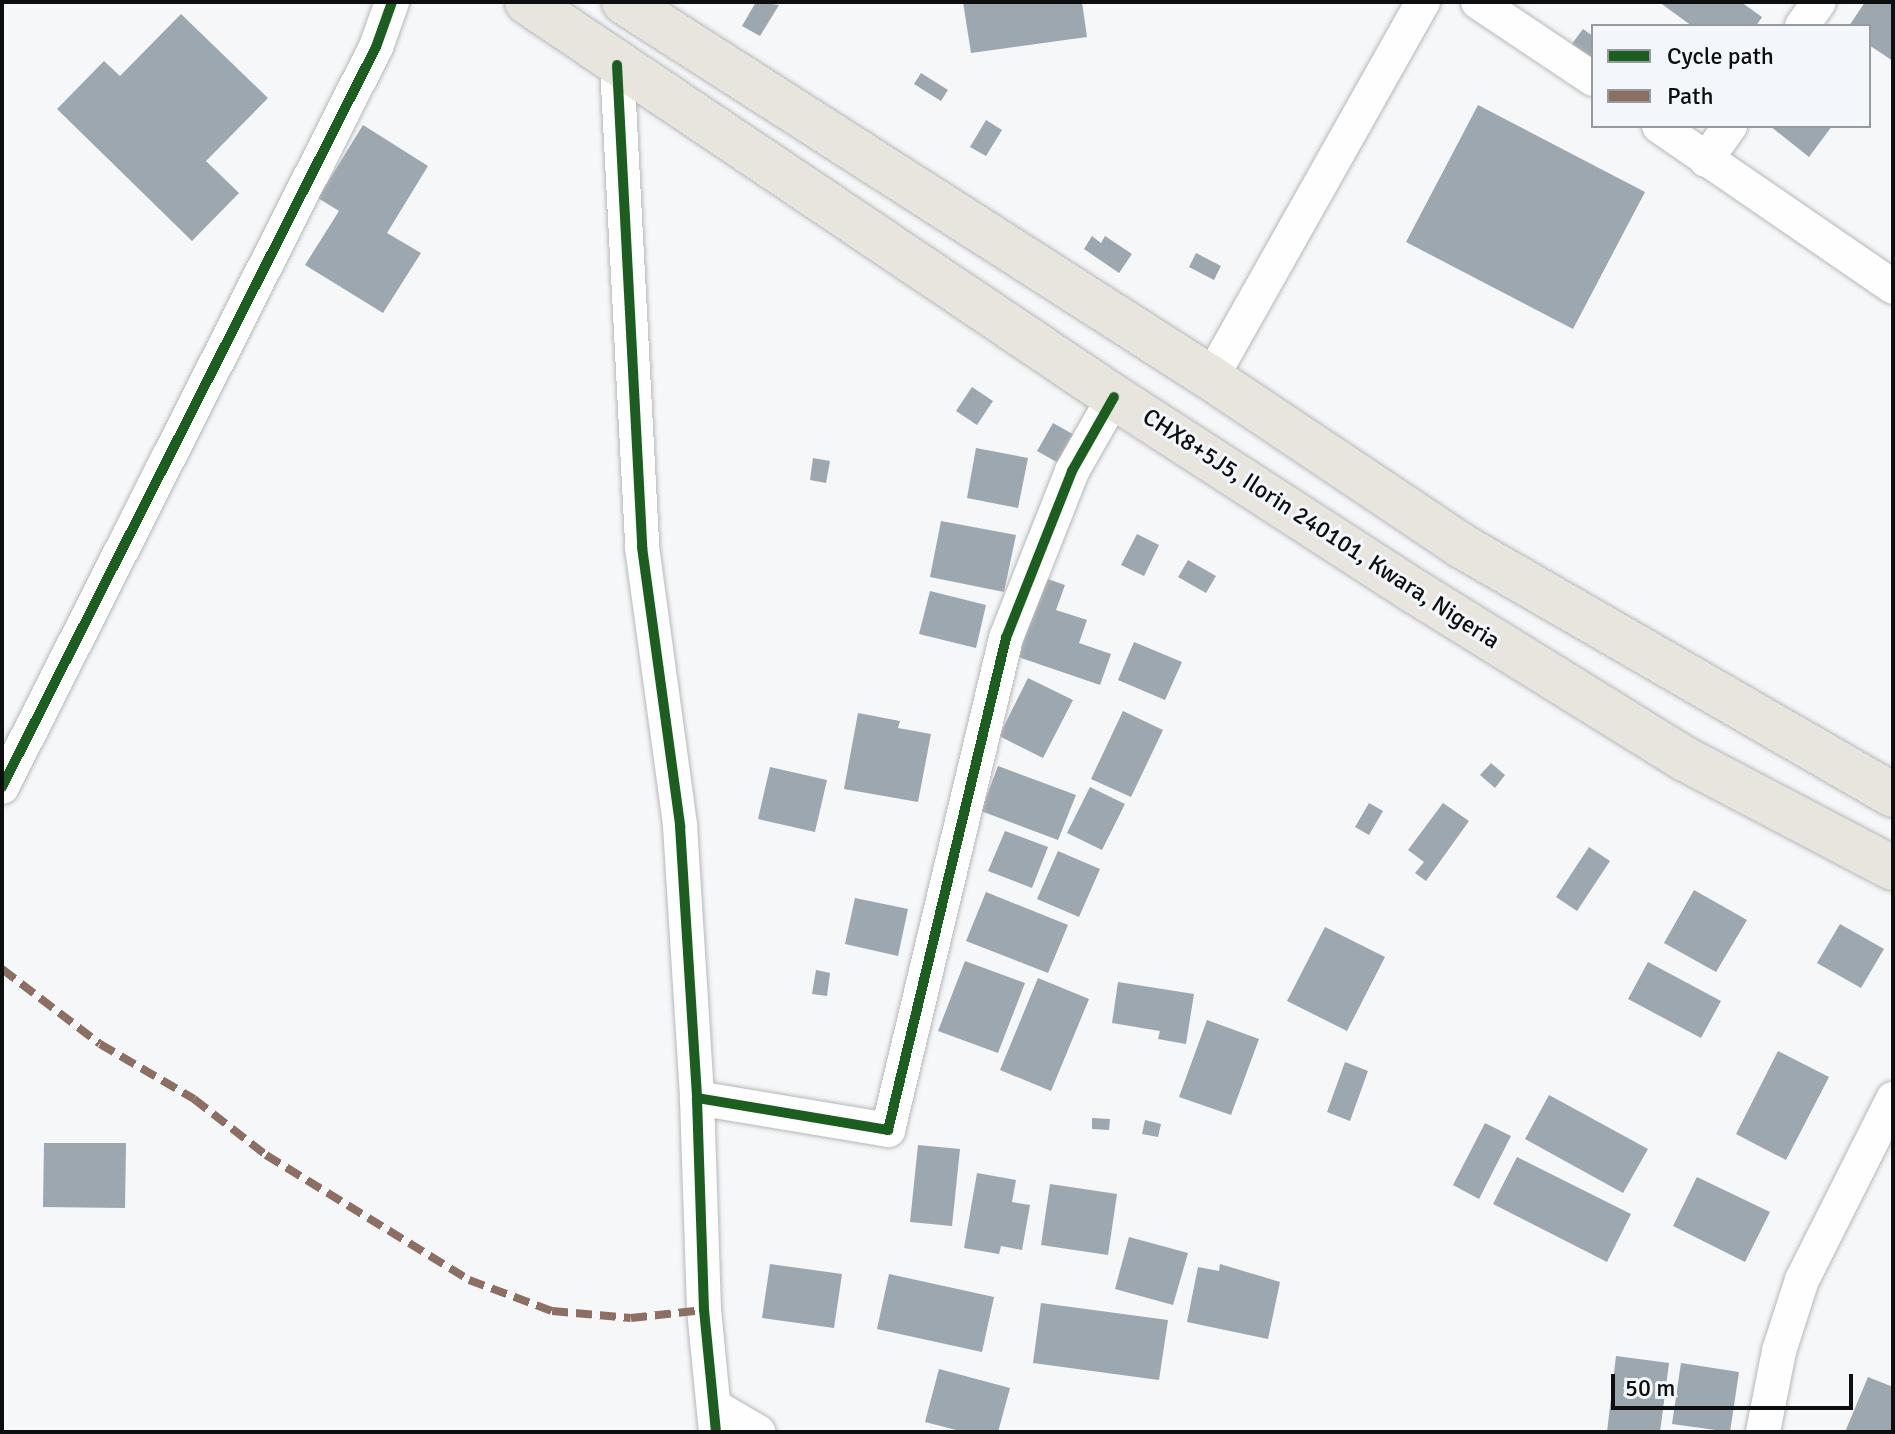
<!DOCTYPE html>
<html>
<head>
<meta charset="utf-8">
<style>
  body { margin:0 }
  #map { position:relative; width:1895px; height:1434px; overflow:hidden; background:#f5f7f9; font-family:Signika,sans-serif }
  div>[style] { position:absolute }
  .building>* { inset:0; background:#9da7af }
  .roads { filter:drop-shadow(0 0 2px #b6b8b9) drop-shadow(0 0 2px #b6b8b9) }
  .minor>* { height:34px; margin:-17px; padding:0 17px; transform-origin:17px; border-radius:17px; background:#fefefe }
  .primary>* { height:44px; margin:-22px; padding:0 22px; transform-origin:22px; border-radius:22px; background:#e8e4de }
  .quiet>* { height:8px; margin-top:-4px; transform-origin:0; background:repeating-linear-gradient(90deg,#8d6e63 0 16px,transparent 0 24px) }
  .cycleway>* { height:10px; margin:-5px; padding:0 5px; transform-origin:5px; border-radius:5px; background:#1b5e20 }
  span { translate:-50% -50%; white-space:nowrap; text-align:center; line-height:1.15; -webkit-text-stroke:6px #f3f7fb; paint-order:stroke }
  .street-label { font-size:24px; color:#0d0e0f }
  .frame { position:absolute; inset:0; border:4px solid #0d0e0f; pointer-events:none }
  .legend { position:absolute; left:1591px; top:24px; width:280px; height:104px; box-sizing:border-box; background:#f3f7fb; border:2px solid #979a9d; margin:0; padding:10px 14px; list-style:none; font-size:24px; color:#0d0e0f }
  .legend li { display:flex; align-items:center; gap:16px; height:40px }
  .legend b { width:40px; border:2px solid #979a9d }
  .scale { position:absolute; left:1611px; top:1374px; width:242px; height:36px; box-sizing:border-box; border:4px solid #0d0e0f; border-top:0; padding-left:10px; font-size:24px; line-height:28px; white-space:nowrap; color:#0d0e0f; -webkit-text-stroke:6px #f3f7fb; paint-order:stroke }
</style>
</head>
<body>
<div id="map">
  <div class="building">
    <div style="clip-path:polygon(756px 2px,779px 5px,760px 36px,742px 26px)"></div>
    <div style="clip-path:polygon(963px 2px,1082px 2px,1087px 37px,971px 53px)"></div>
    <div style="clip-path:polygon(1659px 2px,1741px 2px,1762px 17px,1756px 26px,1692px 26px)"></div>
    <div style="clip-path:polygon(1865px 2px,1893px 2px,1893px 61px,1869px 45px,1869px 26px,1849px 26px)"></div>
    <div style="clip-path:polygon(181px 14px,268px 98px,206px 161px,239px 193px,192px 241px,57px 109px,104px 61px,120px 76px)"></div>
    <div style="clip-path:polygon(1583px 29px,1593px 36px,1593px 61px,1571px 45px)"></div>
    <div style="clip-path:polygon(921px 73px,948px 90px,941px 101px,914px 84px)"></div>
    <div style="clip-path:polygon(1478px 105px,1645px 192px,1573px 329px,1406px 242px)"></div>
    <div style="clip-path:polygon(986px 120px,1002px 130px,986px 156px,970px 147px)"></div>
    <div style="clip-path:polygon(363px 125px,428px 166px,387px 233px,421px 253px,383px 313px,305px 265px,339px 211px,318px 198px)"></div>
    <div style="clip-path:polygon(1770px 126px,1832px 126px,1809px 157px)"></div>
    <div style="clip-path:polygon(1092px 236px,1101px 243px,1105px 236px,1132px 254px,1119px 273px,1084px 249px)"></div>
    <div style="clip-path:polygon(1196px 253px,1221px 266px,1214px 280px,1189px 267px)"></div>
    <div style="clip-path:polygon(972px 387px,993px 401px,977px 425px,956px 411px)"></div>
    <div style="clip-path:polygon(1053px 423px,1078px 437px,1062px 465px,1037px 451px)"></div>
    <div style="clip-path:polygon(976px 448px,1028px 458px,1018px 508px,967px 498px)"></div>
    <div style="clip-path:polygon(813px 458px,830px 461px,826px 483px,810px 480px)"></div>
    <div style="clip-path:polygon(941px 521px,1016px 535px,1004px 592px,930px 577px)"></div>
    <div style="clip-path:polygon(1137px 534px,1159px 545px,1144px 576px,1121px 565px)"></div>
    <div style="clip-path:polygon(1188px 560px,1216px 576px,1206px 593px,1178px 577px)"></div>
    <div style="clip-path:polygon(1042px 577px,1065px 585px,1056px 610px,1087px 620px,1079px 643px,1111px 654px,1100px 685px,1015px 656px)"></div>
    <div style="clip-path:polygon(930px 591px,986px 605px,976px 648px,919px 634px)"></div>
    <div style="clip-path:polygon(1134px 642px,1182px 662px,1165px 700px,1118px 680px)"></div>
    <div style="clip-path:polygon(1028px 678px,1073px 700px,1043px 758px,999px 736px)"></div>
    <div style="clip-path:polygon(1123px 711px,1163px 730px,1131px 797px,1091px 779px)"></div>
    <div style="clip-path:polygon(858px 713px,900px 721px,898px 728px,931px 734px,918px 802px,844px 789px)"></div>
    <div style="clip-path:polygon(1491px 763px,1505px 775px,1495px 788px,1480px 775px)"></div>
    <div style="clip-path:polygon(998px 766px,1076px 795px,1058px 840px,981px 811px)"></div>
    <div style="clip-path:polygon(770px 767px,827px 780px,815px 832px,758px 819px)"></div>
    <div style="clip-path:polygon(1090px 787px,1125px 804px,1102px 850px,1067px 833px)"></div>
    <div style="clip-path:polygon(1369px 803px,1383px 811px,1369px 835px,1355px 827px)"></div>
    <div style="clip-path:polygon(1443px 803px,1469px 821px,1426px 881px,1415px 873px,1424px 862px,1408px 850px)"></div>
    <div style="clip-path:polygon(1005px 831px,1048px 847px,1032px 888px,988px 871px)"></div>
    <div style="clip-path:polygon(1589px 847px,1610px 861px,1577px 911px,1556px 897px)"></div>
    <div style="clip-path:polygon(1058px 851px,1100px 869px,1079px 917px,1037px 899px)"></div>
    <div style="clip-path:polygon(1694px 890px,1747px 920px,1716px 972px,1664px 943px)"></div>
    <div style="clip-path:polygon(986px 892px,1068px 925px,1048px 973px,966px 941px)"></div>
    <div style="clip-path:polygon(855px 898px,908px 909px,898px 956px,845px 944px)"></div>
    <div style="clip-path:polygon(1840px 924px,1884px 949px,1861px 988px,1817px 963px)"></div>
    <div style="clip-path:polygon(1325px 927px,1385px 957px,1347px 1031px,1287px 1001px)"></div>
    <div style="clip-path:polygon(965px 961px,1025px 983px,998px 1053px,938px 1031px)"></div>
    <div style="clip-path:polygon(1648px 962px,1721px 1001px,1701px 1038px,1628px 999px)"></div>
    <div style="clip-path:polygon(816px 970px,830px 973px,827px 996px,812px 994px)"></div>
    <div style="clip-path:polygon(1038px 978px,1089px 999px,1051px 1091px,1000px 1070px)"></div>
    <div style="clip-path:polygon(1118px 982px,1194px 994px,1186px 1044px,1158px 1039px,1160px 1031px,1112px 1023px)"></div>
    <div style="clip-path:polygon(1207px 1020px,1259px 1039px,1231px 1115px,1179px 1097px)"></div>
    <div style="clip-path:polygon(1778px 1051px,1829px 1077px,1786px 1160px,1736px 1134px)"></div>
    <div style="clip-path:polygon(1345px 1062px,1368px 1071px,1350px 1121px,1327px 1112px)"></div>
    <div style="clip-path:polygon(1549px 1095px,1648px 1149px,1623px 1193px,1525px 1139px)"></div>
    <div style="clip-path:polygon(1092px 1118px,1110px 1119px,1109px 1130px,1092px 1129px)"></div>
    <div style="clip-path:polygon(1145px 1120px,1161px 1124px,1158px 1137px,1142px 1134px)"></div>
    <div style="clip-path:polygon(1485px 1123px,1511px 1136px,1479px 1199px,1453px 1185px)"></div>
    <div style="clip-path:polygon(44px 1143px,126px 1143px,125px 1208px,43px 1207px)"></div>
    <div style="clip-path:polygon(918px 1145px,960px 1149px,952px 1226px,910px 1222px)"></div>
    <div style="clip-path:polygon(1517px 1157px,1631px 1214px,1607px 1262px,1493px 1204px)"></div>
    <div style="clip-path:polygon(977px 1173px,1016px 1180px,1012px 1202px,1030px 1205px,1022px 1250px,1001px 1246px,999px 1254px,964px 1248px)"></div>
    <div style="clip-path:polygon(1697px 1177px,1770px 1212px,1745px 1262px,1673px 1226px)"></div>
    <div style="clip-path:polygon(1050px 1184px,1117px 1194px,1108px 1255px,1041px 1245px)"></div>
    <div style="clip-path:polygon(1129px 1237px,1188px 1253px,1173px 1305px,1115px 1289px)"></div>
    <div style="clip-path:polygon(770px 1264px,842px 1274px,834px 1328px,762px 1318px)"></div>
    <div style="clip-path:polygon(1220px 1264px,1280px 1282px,1268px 1339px,1187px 1322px,1198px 1267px,1219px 1271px)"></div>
    <div style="clip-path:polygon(889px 1274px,994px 1297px,982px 1352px,877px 1329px)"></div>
    <div style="clip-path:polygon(1041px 1303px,1168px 1320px,1159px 1380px,1033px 1363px)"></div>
    <div style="clip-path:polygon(1616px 1356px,1669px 1363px,1660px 1432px,1607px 1432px)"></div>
    <div style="clip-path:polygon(1681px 1363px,1739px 1372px,1730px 1432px,1672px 1424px)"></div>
    <div style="clip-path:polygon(939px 1369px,1010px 1388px,998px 1432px,964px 1432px,925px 1422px)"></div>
    <div style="clip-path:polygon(1868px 1377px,1893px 1387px,1893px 1432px,1845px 1432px)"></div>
  </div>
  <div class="roads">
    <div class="minor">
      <div style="left:1478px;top:2px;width:138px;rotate:33.8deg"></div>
      <div style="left:1802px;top:26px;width:29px;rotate:-55deg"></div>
      <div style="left:617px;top:65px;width:483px;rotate:87deg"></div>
      <div style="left:642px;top:547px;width:282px;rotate:82.2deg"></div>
      <div style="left:680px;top:826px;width:273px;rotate:86.4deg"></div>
      <div style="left:1659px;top:126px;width:284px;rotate:34.5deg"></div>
      <div style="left:1706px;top:160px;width:42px;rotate:-54.8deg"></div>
      <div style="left:1211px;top:378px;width:432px;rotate:-60.6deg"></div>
      <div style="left:2px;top:787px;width:829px;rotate:-63.19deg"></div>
      <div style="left:376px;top:47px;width:48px;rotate:-70.4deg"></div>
      <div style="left:717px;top:1408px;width:48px;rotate:30.3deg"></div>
      <div style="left:716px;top:1432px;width:123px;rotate:-95.6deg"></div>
      <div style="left:704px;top:1310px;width:212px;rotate:-91.9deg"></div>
      <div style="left:697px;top:1098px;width:194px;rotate:9.5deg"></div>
      <div style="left:888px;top:1130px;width:506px;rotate:-76.51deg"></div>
      <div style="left:1006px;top:638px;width:180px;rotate:-68.4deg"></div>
      <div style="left:1072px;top:471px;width:85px;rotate:-60.4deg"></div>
      <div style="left:1763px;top:1432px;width:83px;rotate:-78.8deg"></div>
      <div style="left:1779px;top:1351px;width:75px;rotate:-72.1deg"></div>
      <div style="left:1802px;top:1280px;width:203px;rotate:-63.3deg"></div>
    </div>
    <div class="primary">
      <div style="left:527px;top:2px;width:708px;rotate:33.94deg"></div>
      <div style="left:1114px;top:397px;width:357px;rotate:32.9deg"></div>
      <div style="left:1414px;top:591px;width:319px;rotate:31.8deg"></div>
      <div style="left:1685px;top:759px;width:235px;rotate:27.7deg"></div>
      <div style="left:624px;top:2px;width:697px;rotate:32.64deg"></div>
      <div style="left:1211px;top:378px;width:300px;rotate:33.8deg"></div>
      <div style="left:1460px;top:545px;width:500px;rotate:30deg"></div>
    </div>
  </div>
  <div class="quiet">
    <div style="left:2px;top:969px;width:123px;rotate:37.4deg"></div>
    <div style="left:100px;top:1044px;width:109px;rotate:30.3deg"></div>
    <div style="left:194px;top:1099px;width:91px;rotate:37.9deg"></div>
    <div style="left:266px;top:1155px;width:238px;rotate:31.6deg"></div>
    <div style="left:469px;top:1280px;width:89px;rotate:20.5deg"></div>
    <div style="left:552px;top:1311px;width:79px;rotate:5.1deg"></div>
    <div style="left:631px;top:1318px;width:73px;rotate:-6.3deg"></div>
  </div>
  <div class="cycleway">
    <div style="left:617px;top:65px;width:483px;rotate:87deg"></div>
    <div style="left:642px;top:547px;width:282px;rotate:82.2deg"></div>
    <div style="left:680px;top:826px;width:273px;rotate:86.4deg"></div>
    <div style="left:2px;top:787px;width:829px;rotate:-63.19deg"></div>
    <div style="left:376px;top:47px;width:48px;rotate:-70.4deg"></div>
    <div style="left:716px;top:1432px;width:123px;rotate:-95.6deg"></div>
    <div style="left:704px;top:1310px;width:212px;rotate:-91.9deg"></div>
    <div style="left:697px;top:1098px;width:194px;rotate:9.5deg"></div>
    <div style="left:888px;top:1130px;width:506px;rotate:-76.51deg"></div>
    <div style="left:1006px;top:638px;width:180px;rotate:-68.4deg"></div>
    <div style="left:1072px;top:471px;width:85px;rotate:-60.4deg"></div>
  </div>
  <div class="street-label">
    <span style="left:1321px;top:529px;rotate:33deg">CHX8+5J5, Ilorin 240101, Kwara, Nigeria</span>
  </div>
  <div class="frame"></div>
  <ul class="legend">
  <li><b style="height:10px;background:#1b5e20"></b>Cycle path</li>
  <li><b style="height:10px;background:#8d6e63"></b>Path</li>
  </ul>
  <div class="scale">50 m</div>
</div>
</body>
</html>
